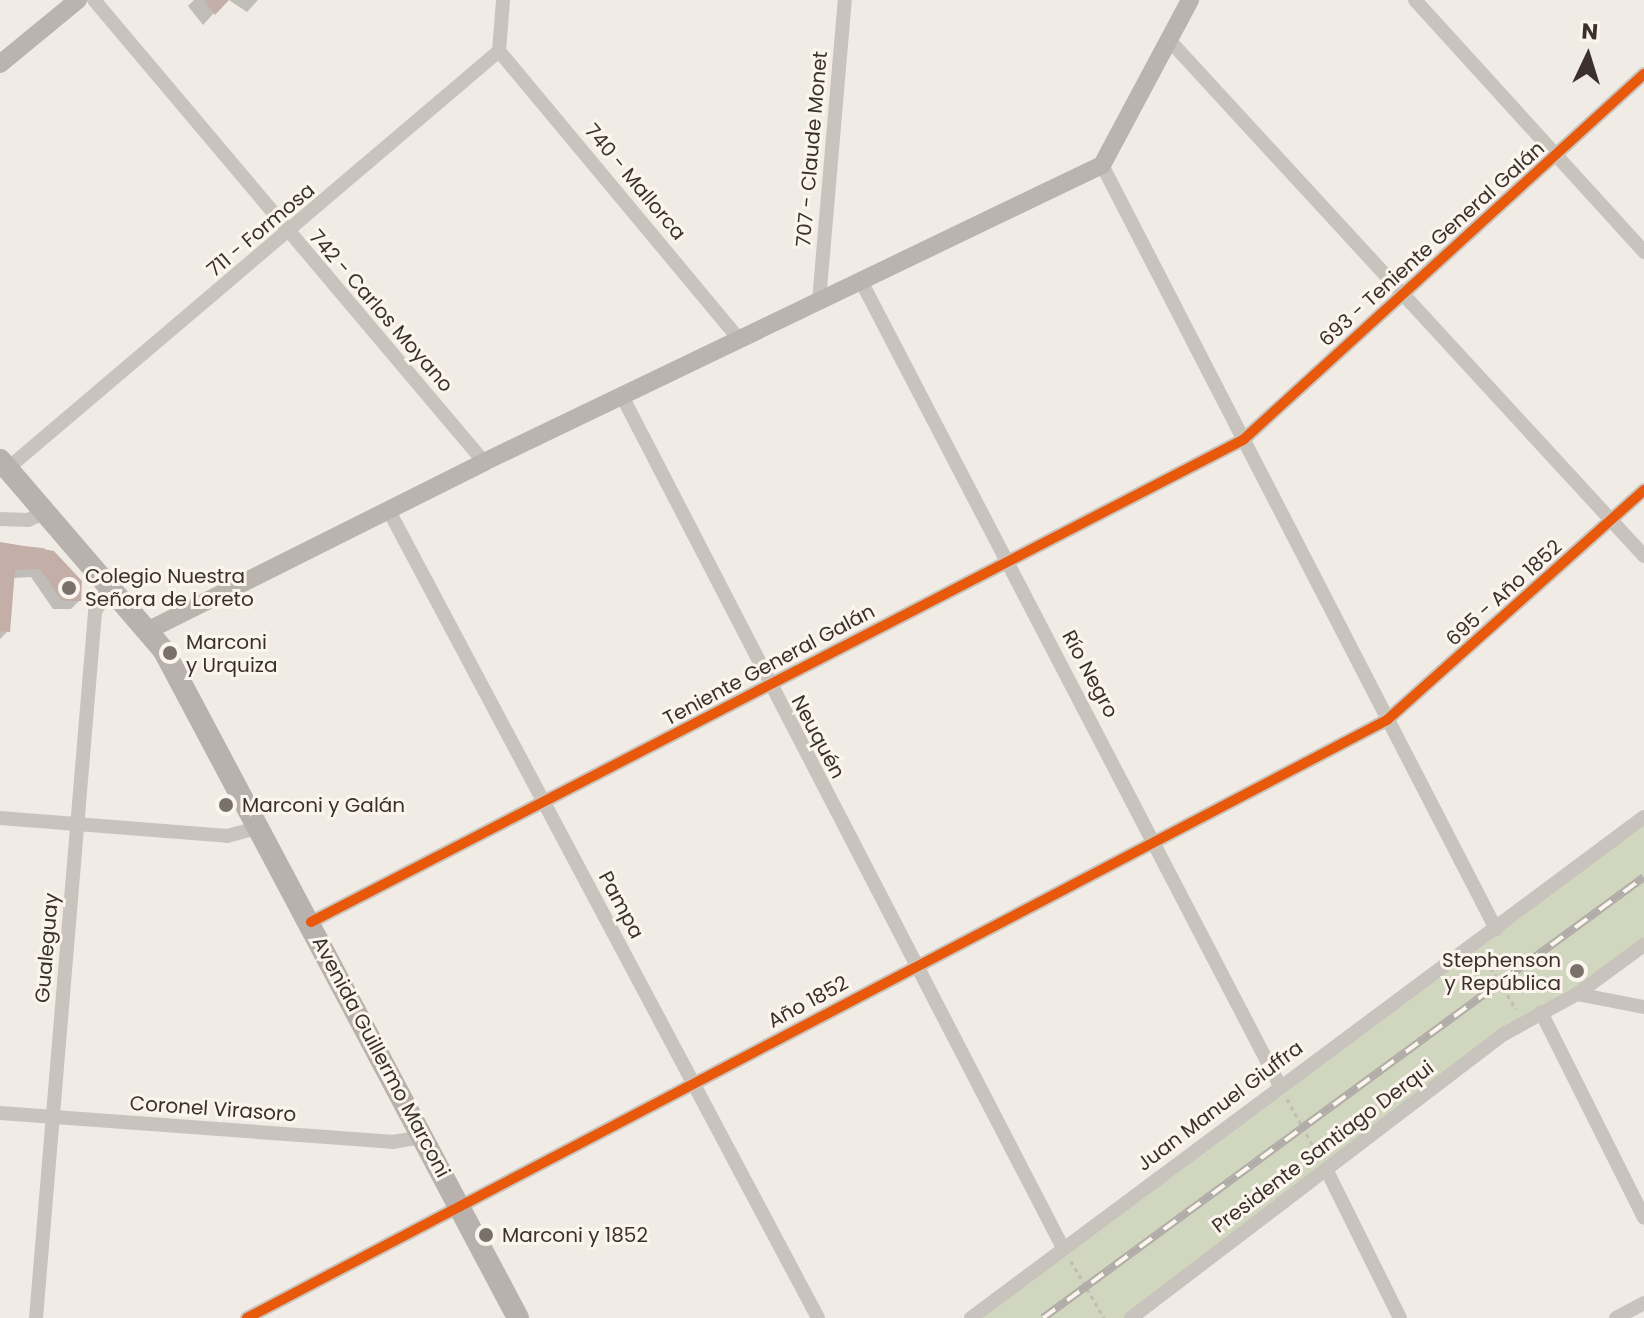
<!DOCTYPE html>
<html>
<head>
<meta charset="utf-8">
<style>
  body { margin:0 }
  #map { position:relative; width:1644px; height:1318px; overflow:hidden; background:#f0ebe5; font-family:Poppins,sans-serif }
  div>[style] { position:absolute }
  .green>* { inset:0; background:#d1d6bf }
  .shadow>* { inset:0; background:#0003 }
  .building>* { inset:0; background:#c3afa7 }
  .path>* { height:3px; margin-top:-1.5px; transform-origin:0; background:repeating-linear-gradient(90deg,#c2bbb6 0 4px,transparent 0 8px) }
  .street>* { height:14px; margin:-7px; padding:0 7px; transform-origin:7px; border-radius:7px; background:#c9c3be }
  .secondary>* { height:18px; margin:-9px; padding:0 9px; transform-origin:9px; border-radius:9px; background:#bab3ae }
  .primary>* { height:22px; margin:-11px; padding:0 11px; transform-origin:11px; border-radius:11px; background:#b8b1ad }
  .rail>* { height:8px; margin-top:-4px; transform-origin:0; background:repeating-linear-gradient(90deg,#fbf5ee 0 15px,#b1aca8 0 30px); box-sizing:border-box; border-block:2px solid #b1aca8 }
  .cycleway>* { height:10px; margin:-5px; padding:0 5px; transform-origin:5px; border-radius:5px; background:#e8590c }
  .dots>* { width:22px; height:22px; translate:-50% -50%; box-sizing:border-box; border:4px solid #fbf5ee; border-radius:50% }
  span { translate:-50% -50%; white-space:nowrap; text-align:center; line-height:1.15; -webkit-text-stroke:6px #fbf5ee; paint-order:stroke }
  .street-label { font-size:20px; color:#3b302b }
  .poi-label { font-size:20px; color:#3b302b }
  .left { translate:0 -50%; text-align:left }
  .right { translate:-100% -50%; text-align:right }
  .north { position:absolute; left:1548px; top:16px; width:80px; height:80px; -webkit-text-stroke:6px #fbf5ee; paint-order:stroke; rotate:4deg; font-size:22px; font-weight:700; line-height:32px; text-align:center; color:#3b302b }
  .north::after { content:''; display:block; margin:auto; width:28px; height:36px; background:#3b302b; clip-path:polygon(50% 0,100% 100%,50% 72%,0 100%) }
</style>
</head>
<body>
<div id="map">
  <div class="green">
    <div style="clip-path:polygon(1644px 817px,1644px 945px,1541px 1012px,1131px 1318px,971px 1318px)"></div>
  </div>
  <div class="shadow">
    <div style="clip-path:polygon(194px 0,226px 0,203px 25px,188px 6px)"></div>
    <div style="clip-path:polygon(229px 0,258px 0,247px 12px)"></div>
    <div style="clip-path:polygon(0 544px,44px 548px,80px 582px,79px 601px,71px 609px,53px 609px,31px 577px,13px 578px,8px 631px,0 639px)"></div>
  </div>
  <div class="building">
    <div style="clip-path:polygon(204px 0,229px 0,215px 15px)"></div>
    <div style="clip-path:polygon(0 542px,54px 551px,82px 581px,81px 601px,62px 601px,40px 569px,15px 570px,10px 632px,0 631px)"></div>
  </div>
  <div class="path">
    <div style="left:1482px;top:954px;width:65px;rotate:58.3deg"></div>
    <div style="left:1287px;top:1099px;width:64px;rotate:61deg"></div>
    <div style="left:1071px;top:1261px;width:66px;rotate:59.9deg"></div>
  </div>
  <div class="street">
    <div style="left:94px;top:0;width:605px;rotate:49.83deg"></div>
    <div style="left:1415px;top:0;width:341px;rotate:47.7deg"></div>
    <div style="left:1170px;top:41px;width:700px;rotate:47.37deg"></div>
    <div style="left:499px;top:51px;width:375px;rotate:50.2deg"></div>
    <div style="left:1102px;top:165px;width:860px;rotate:62.72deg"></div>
    <div style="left:862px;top:283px;width:905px;rotate:62.5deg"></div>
    <div style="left:819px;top:301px;width:302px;rotate:-85.1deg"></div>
    <div style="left:623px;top:398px;width:957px;rotate:62.63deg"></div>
    <div style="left:7px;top:469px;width:646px;rotate:-40.35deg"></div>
    <div style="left:499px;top:51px;width:51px;rotate:-85.5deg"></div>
    <div style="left:389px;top:511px;width:914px;rotate:62deg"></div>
    <div style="left:0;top:519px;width:28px;rotate:2deg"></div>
    <div style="left:28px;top:520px;width:20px;rotate:-24deg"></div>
    <div style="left:0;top:818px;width:228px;rotate:4.5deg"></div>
    <div style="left:227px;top:836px;width:34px;rotate:-15deg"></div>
    <div style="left:311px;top:922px;width:1049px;rotate:-27.35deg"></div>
    <div style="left:1243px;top:440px;width:543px;rotate:-42.39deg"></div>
    <div style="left:1577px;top:994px;width:68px;rotate:11deg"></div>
    <div style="left:1541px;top:1012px;width:230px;rotate:63.4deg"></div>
    <div style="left:0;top:1113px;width:393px;rotate:4.2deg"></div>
    <div style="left:392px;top:1142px;width:31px;rotate:-9deg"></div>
    <div style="left:1326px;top:1169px;width:166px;rotate:63.6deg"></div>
    <div style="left:36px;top:1318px;width:708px;rotate:-85.22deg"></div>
    <div style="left:95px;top:612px;width:31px;rotate:-61deg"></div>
    <div style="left:247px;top:1318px;width:1287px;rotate:-27.68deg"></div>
    <div style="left:1387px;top:720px;width:345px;rotate:-41.8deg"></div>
    <div style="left:971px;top:1318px;width:839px;rotate:-36.67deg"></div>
    <div style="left:1131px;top:1318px;width:469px;rotate:-37.3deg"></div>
    <div style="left:1504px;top:1034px;width:83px;rotate:-28.7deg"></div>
    <div style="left:1577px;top:994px;width:83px;rotate:-36.2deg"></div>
    <div style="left:1616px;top:1318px;width:32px;rotate:-28deg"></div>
  </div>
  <div class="secondary">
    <div style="left:0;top:64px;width:101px;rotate:-39.4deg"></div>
    <div style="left:149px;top:630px;width:375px;rotate:-26.6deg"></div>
    <div style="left:484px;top:462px;width:686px;rotate:-25.67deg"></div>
    <div style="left:1102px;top:165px;width:187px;rotate:-61.9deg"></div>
  </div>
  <div class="primary">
    <div style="left:0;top:460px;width:252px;rotate:49.3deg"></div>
    <div style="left:164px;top:651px;width:755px;rotate:62.04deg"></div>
  </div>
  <div class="rail">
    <div style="left:1043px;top:1318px;width:745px;rotate:-36.27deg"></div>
  </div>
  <div class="cycleway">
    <div style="left:311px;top:922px;width:1049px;rotate:-27.35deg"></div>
    <div style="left:1243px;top:440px;width:543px;rotate:-42.39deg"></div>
    <div style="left:247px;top:1318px;width:1287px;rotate:-27.68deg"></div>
    <div style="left:1387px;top:720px;width:345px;rotate:-41.8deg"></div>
  </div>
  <div class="dots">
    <div style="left:69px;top:588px;background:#7a716c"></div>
    <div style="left:170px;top:653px;background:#7a716c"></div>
    <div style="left:226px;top:805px;background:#7a716c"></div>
    <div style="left:1577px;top:971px;background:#7a716c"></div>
    <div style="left:486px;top:1235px;background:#7a716c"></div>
  </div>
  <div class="street-label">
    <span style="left:812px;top:149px;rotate:-85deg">707 - Claude Monet</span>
    <span style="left:635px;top:182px;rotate:50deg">740 - Mallorca</span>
    <span style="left:261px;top:230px;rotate:-40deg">711 - Formosa</span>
    <span style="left:1432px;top:244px;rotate:-42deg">693 - Teniente General Galán</span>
    <span style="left:381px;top:311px;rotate:49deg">742 - Carlos Moyano</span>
    <span style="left:1504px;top:593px;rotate:-42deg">695 - Año 1852</span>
    <span style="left:769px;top:665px;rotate:-28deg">Teniente General Galán</span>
    <span style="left:1090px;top:674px;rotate:62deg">Río Negro</span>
    <span style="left:818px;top:737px;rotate:62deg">Neuquén</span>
    <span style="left:621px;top:905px;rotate:62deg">Pampa</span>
    <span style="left:47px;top:948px;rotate:-85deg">Gualeguay</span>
    <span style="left:808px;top:1002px;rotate:-28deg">Año 1852</span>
    <span style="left:381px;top:1057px;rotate:62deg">Avenida Guillermo Marconi</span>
    <span style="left:1220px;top:1106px;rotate:-37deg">Juan Manuel Giuffra</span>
    <span style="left:213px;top:1109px;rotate:4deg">Coronel Virasoro</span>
    <span style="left:1323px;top:1147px;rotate:-37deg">Presidente Santiago Derqui</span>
  </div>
  <div class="poi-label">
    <span class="left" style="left:85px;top:588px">Colegio Nuestra<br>Señora de Loreto</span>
    <span class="left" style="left:186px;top:654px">Marconi<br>y Urquiza</span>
    <span class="left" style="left:242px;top:805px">Marconi y Galán</span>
    <span class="right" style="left:1561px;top:972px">Stephenson<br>y República</span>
    <span class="left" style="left:502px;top:1235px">Marconi y 1852</span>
  </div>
  <div class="north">N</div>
</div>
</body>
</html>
